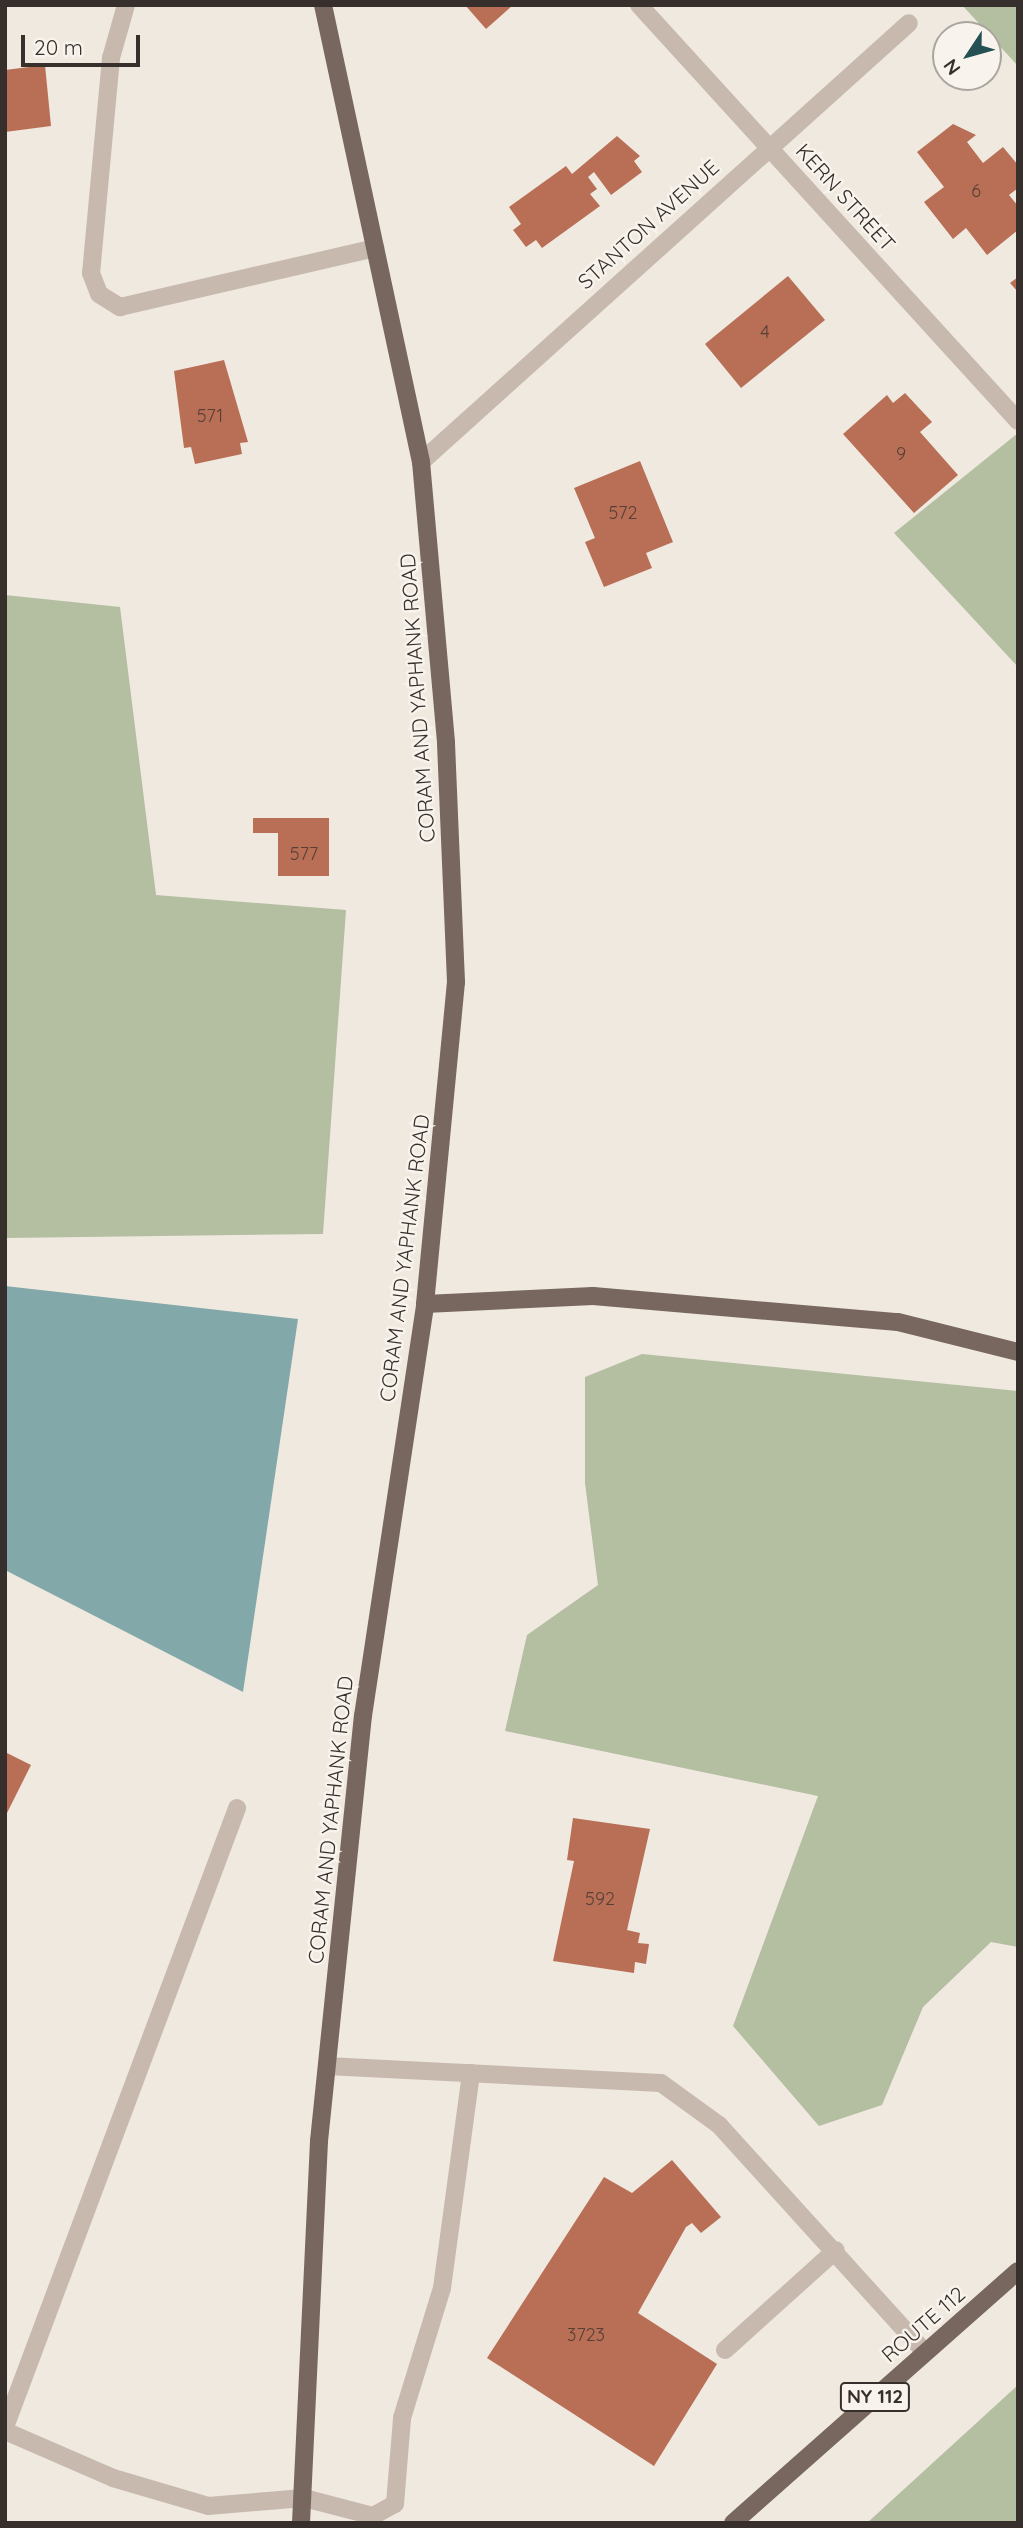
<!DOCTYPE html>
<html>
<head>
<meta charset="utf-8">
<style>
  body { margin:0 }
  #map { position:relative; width:1023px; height:2528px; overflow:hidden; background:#f0e9e0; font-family:Quicksand,sans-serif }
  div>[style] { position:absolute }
  .green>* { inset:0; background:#b4bea1 }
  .water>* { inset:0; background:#82a8aa }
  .building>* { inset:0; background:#b86f56 }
  .minor>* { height:18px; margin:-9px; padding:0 9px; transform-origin:9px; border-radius:9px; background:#c7b9ad }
  .major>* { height:18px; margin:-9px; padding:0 9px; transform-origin:9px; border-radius:9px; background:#77675e }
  span { translate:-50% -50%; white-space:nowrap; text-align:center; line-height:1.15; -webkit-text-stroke:5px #f8f3ec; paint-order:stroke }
  .number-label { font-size:18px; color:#573f36 }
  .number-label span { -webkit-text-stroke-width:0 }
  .shield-label span { padding:2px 5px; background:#f8f3ec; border:2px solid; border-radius:5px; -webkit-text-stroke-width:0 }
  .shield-label { font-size:19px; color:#372f2b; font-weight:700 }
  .street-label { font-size:21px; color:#372f2b }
  .frame { position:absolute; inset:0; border:7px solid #372f2b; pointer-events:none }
  .north { position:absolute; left:932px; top:21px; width:70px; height:70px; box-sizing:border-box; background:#f8f3ec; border:2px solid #aba59f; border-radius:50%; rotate:234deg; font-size:19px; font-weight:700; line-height:28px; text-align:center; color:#372f2b }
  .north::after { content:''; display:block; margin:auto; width:24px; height:32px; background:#255054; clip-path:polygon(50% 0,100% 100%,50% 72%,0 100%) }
  .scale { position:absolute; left:21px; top:35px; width:119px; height:32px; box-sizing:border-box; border:4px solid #372f2b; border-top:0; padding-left:9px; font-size:21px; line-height:24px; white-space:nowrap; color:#372f2b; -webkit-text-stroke:5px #f8f3ec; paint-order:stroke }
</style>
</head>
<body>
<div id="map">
  <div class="green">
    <div style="clip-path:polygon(962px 5px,1018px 5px,1018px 66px)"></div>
    <div style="clip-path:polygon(1018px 433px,1018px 667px,894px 533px)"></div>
    <div style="clip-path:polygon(5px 595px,120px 607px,156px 895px,346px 910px,323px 1234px,5px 1238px)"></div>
    <div style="clip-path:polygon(642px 1354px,1018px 1391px,1018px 1947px,991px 1942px,923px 2007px,882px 2105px,819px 2126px,733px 2026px,818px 1796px,505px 1731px,527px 1635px,598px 1585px,585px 1483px,585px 1377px)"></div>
    <div style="clip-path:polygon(1018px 2385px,1018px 2523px,867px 2523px)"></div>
  </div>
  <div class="water">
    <div style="clip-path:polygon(5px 1286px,298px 1319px,243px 1692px,5px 1570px)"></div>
  </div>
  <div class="building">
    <div style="clip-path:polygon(465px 5px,513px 5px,486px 29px)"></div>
    <div style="clip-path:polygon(45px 65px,51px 126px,5px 132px,5px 70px)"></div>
    <div style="clip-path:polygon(953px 124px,976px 135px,967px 142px,983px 163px,1003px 147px,1018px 165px,1018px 188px,1009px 195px,1018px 206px,1018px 230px,987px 255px,966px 228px,953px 239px,924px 202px,944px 187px,917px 152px)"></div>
    <div style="clip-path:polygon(617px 136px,640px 156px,634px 161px,642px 172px,611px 195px,594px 172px,588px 177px,597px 189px,590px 194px,600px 206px,542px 248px,536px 240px,526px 247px,513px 230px,521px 224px,509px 207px,566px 166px,572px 174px)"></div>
    <div style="clip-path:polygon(788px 276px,825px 320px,741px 388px,705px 344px)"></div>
    <div style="clip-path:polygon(1018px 277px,1018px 292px,1010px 283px)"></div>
    <div style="clip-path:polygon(224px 360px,248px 442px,240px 443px,242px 454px,195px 464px,191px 447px,184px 448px,174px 371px)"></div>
    <div style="clip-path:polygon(905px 393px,932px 422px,920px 432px,958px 475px,914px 513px,843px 434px,887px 395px,893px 403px)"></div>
    <div style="clip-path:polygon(640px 461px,673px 542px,646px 553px,652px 568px,604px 587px,585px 542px,595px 538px,574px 488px)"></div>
    <div style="clip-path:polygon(253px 818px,329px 818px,329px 876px,278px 876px,278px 833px,253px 833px)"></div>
    <div style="clip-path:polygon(5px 1752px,31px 1765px,5px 1817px)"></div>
    <div style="clip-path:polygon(573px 1818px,650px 1829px,627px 1930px,640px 1933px,638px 1943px,649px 1944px,646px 1964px,635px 1962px,634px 1973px,553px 1961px,574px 1861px,567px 1860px)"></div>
    <div style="clip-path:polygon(672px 2160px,721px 2217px,701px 2233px,692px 2223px,686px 2227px,638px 2313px,717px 2364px,654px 2466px,487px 2358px,604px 2177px,632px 2193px)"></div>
  </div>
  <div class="minor">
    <div style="left:126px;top:5px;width:55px;rotate:105.8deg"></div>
    <div style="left:111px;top:58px;width:216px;rotate:95.3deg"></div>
    <div style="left:91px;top:273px;width:22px;rotate:69deg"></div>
    <div style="left:99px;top:294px;width:25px;rotate:32deg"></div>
    <div style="left:120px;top:307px;width:262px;rotate:-13deg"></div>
    <div style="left:639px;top:5px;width:563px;rotate:47.66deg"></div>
    <div style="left:421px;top:462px;width:656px;rotate:-41.97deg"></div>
    <div style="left:327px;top:2066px;width:334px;rotate:2.9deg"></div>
    <div style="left:661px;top:2083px;width:72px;rotate:35.9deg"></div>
    <div style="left:719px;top:2125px;width:307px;rotate:47.8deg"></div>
    <div style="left:725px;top:2350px;width:149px;rotate:-42deg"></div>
    <div style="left:5px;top:2427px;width:661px;rotate:-69.45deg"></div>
    <div style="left:5px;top:2431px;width:118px;rotate:23.5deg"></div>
    <div style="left:113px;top:2478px;width:99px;rotate:16.4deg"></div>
    <div style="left:208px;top:2506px;width:96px;rotate:-4.8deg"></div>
    <div style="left:304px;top:2498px;width:71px;rotate:14.6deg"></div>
    <div style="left:373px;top:2516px;width:25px;rotate:-29deg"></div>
    <div style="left:395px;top:2504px;width:86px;rotate:-85.3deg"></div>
    <div style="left:402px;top:2418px;width:136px;rotate:-72.9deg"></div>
    <div style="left:442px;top:2288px;width:217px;rotate:-82.3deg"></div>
  </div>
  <div class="major">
    <div style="left:425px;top:1304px;width:168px;rotate:-2.7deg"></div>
    <div style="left:593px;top:1296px;width:306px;rotate:4.9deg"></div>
    <div style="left:898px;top:1322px;width:124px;rotate:14deg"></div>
    <div style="left:301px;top:2523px;width:382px;rotate:-87.3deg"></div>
    <div style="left:319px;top:2141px;width:427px;rotate:-84.1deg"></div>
    <div style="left:363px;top:1716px;width:417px;rotate:-81.4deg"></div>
    <div style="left:425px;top:1304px;width:323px;rotate:-84.5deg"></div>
    <div style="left:456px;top:982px;width:240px;rotate:-92.4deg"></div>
    <div style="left:446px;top:742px;width:281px;rotate:-95.1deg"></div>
    <div style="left:421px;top:462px;width:467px;rotate:-102.1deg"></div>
    <div style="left:733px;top:2523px;width:380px;rotate:-41.5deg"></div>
  </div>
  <div class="number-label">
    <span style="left:976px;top:191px">6</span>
    <span style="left:765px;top:332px">4</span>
    <span style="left:210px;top:416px">571</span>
    <span style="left:901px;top:454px">9</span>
    <span style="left:623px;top:513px">572</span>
    <span style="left:304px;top:854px">577</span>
    <span style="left:600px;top:1899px">592</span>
    <span style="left:586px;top:2335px">3723</span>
  </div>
  <div class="shield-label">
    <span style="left:875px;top:2397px">NY 112</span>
  </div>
  <div class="street-label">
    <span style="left:846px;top:197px;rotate:48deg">KERN STREET</span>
    <span style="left:648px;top:224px;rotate:-42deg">STANTON AVENUE</span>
    <span style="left:417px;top:698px;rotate:-94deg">CORAM AND YAPHANK ROAD</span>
    <span style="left:404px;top:1258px;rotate:-83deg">CORAM AND YAPHANK ROAD</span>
    <span style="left:330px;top:1820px;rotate:-84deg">CORAM AND YAPHANK ROAD</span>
    <span style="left:923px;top:2324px;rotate:-41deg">ROUTE 112</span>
  </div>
  <div class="frame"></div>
  <div class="north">N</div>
  <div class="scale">20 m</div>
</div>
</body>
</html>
